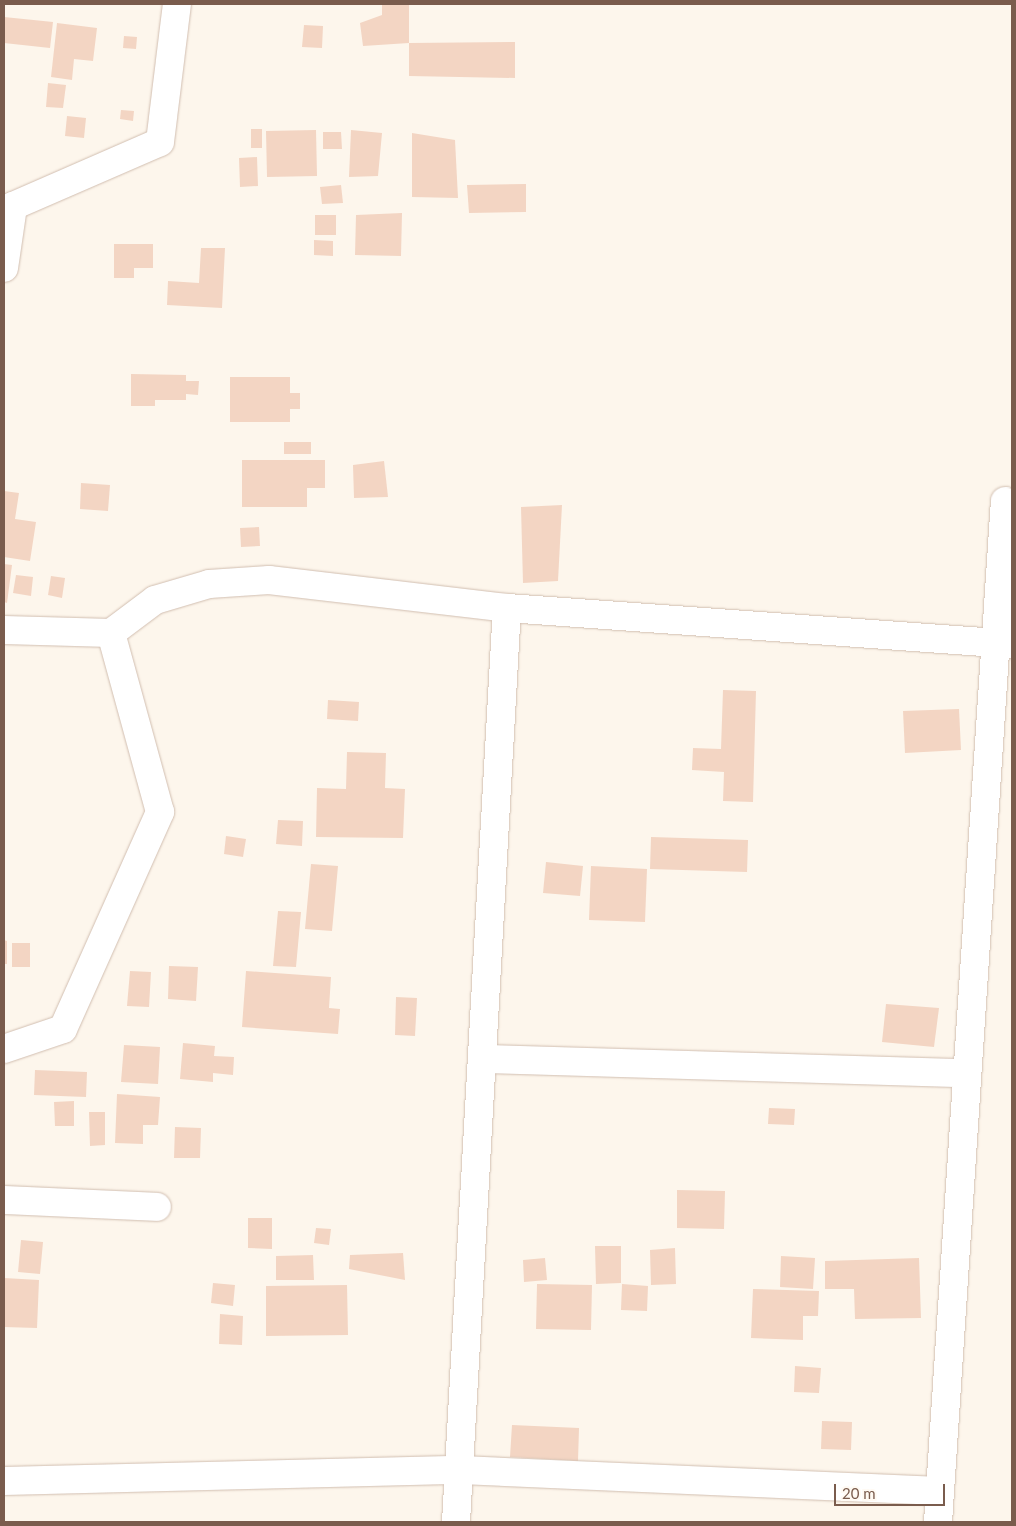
<!DOCTYPE html>
<html>
<head>
<meta charset="utf-8">
<style>
  body { margin:0 }
  #map { position:relative; width:1016px; height:1526px; overflow:hidden; background:#fdf6ec; font-family:Lato,sans-serif }
  div>[style] { position:absolute }
  .building>* { inset:0; background:#f3d5c3 }
  .roads { filter:drop-shadow(0 0 1px #d1beb0) drop-shadow(0 0 1px #d1beb0) }
  .minor>* { height:28px; margin:-14px; padding:0 14px; transform-origin:14px; border-radius:14px; background:#fff }
  span { translate:-50% -50%; white-space:nowrap; text-align:center; line-height:1.15; -webkit-text-stroke:4px #fffaf3; paint-order:stroke }
  .frame { position:absolute; inset:0; border:5px solid #7a5c4d; pointer-events:none }
  .scale { position:absolute; left:834px; top:1484px; width:111px; height:22px; box-sizing:border-box; border:2px solid #7a5c4d; border-top:0; padding-left:6px; font-size:15px; line-height:18px; white-space:nowrap; color:#7a5c4d; -webkit-text-stroke:4px #fffaf3; paint-order:stroke }
</style>
</head>
<body>
<div id="map">
  <div class="building">
    <div style="clip-path:polygon(382px 4px,409px 4px,409px 43px,363px 46px,360px 23px,382px 15px)"></div>
    <div style="clip-path:polygon(4px 17px,53px 22px,50px 48px,4px 43px)"></div>
    <div style="clip-path:polygon(57px 23px,97px 28px,93px 61px,74px 59px,72px 80px,51px 77px)"></div>
    <div style="clip-path:polygon(304px 25px,323px 26px,322px 48px,302px 47px)"></div>
    <div style="clip-path:polygon(124px 36px,137px 37px,136px 49px,123px 48px)"></div>
    <div style="clip-path:polygon(515px 42px,515px 78px,409px 76px,409px 43px)"></div>
    <div style="clip-path:polygon(48px 83px,66px 85px,63px 108px,46px 107px)"></div>
    <div style="clip-path:polygon(121px 110px,134px 111px,133px 121px,120px 119px)"></div>
    <div style="clip-path:polygon(67px 116px,86px 118px,84px 138px,65px 136px)"></div>
    <div style="clip-path:polygon(251px 129px,262px 129px,262px 148px,251px 148px)"></div>
    <div style="clip-path:polygon(316px 130px,317px 176px,267px 177px,266px 131px)"></div>
    <div style="clip-path:polygon(351px 130px,382px 133px,378px 176px,349px 177px)"></div>
    <div style="clip-path:polygon(323px 132px,341px 132px,342px 149px,323px 149px)"></div>
    <div style="clip-path:polygon(412px 133px,455px 140px,458px 198px,412px 197px)"></div>
    <div style="clip-path:polygon(257px 157px,258px 186px,240px 187px,239px 158px)"></div>
    <div style="clip-path:polygon(526px 184px,526px 212px,469px 213px,467px 185px)"></div>
    <div style="clip-path:polygon(341px 185px,343px 203px,322px 204px,320px 187px)"></div>
    <div style="clip-path:polygon(402px 213px,401px 256px,355px 255px,356px 215px)"></div>
    <div style="clip-path:polygon(315px 215px,336px 215px,336px 235px,315px 235px)"></div>
    <div style="clip-path:polygon(314px 240px,333px 241px,333px 256px,314px 255px)"></div>
    <div style="clip-path:polygon(114px 244px,153px 244px,153px 268px,134px 268px,134px 278px,114px 278px)"></div>
    <div style="clip-path:polygon(201px 248px,225px 248px,222px 308px,167px 305px,168px 281px,199px 283px)"></div>
    <div style="clip-path:polygon(131px 374px,186px 375px,186px 381px,199px 381px,198px 395px,186px 394px,186px 400px,155px 400px,155px 406px,131px 406px)"></div>
    <div style="clip-path:polygon(230px 377px,290px 377px,290px 393px,300px 393px,300px 409px,290px 409px,290px 422px,230px 422px)"></div>
    <div style="clip-path:polygon(284px 442px,311px 442px,311px 454px,284px 454px)"></div>
    <div style="clip-path:polygon(242px 460px,325px 460px,325px 488px,307px 488px,307px 507px,242px 507px)"></div>
    <div style="clip-path:polygon(384px 461px,388px 497px,354px 498px,353px 465px)"></div>
    <div style="clip-path:polygon(81px 483px,110px 485px,108px 511px,80px 509px)"></div>
    <div style="clip-path:polygon(4px 491px,19px 493px,15px 519px,36px 522px,30px 561px,4px 557px)"></div>
    <div style="clip-path:polygon(562px 505px,558px 581px,523px 583px,521px 507px)"></div>
    <div style="clip-path:polygon(259px 527px,260px 546px,241px 547px,240px 528px)"></div>
    <div style="clip-path:polygon(4px 564px,12px 565px,7px 603px,4px 602px)"></div>
    <div style="clip-path:polygon(16px 575px,33px 577px,31px 596px,13px 593px)"></div>
    <div style="clip-path:polygon(51px 576px,65px 578px,62px 598px,48px 595px)"></div>
    <div style="clip-path:polygon(723px 690px,756px 691px,753px 802px,723px 801px,724px 772px,692px 770px,693px 748px,721px 749px)"></div>
    <div style="clip-path:polygon(328px 700px,359px 702px,358px 721px,327px 719px)"></div>
    <div style="clip-path:polygon(959px 709px,961px 750px,905px 753px,903px 711px)"></div>
    <div style="clip-path:polygon(347px 752px,386px 753px,385px 788px,405px 789px,403px 838px,316px 837px,317px 788px,346px 789px)"></div>
    <div style="clip-path:polygon(278px 820px,303px 821px,302px 846px,276px 844px)"></div>
    <div style="clip-path:polygon(226px 836px,246px 839px,243px 857px,224px 854px)"></div>
    <div style="clip-path:polygon(651px 837px,748px 840px,747px 872px,650px 869px)"></div>
    <div style="clip-path:polygon(546px 862px,583px 866px,580px 896px,543px 893px)"></div>
    <div style="clip-path:polygon(311px 864px,338px 866px,332px 931px,305px 929px)"></div>
    <div style="clip-path:polygon(591px 866px,647px 869px,645px 922px,589px 920px)"></div>
    <div style="clip-path:polygon(278px 911px,301px 912px,296px 967px,273px 966px)"></div>
    <div style="clip-path:polygon(4px 940px,7px 941px,7px 964px,4px 964px)"></div>
    <div style="clip-path:polygon(12px 943px,30px 943px,30px 967px,12px 967px)"></div>
    <div style="clip-path:polygon(169px 966px,198px 967px,196px 1001px,168px 999px)"></div>
    <div style="clip-path:polygon(130px 971px,151px 972px,149px 1007px,127px 1006px)"></div>
    <div style="clip-path:polygon(246px 971px,331px 977px,329px 1008px,340px 1009px,338px 1034px,242px 1027px)"></div>
    <div style="clip-path:polygon(396px 997px,417px 998px,415px 1036px,395px 1035px)"></div>
    <div style="clip-path:polygon(886px 1004px,939px 1008px,934px 1047px,882px 1042px)"></div>
    <div style="clip-path:polygon(183px 1043px,215px 1046px,214px 1056px,234px 1057px,233px 1075px,213px 1073px,213px 1082px,180px 1079px)"></div>
    <div style="clip-path:polygon(124px 1045px,160px 1047px,158px 1084px,121px 1082px)"></div>
    <div style="clip-path:polygon(35px 1070px,87px 1072px,86px 1097px,34px 1095px)"></div>
    <div style="clip-path:polygon(117px 1094px,160px 1097px,158px 1125px,143px 1125px,143px 1144px,115px 1143px)"></div>
    <div style="clip-path:polygon(74px 1101px,74px 1126px,55px 1126px,54px 1102px)"></div>
    <div style="clip-path:polygon(769px 1108px,795px 1109px,794px 1125px,768px 1124px)"></div>
    <div style="clip-path:polygon(89px 1112px,105px 1112px,105px 1145px,90px 1146px)"></div>
    <div style="clip-path:polygon(175px 1127px,201px 1128px,200px 1158px,174px 1158px)"></div>
    <div style="clip-path:polygon(677px 1190px,725px 1191px,724px 1229px,677px 1228px)"></div>
    <div style="clip-path:polygon(248px 1218px,272px 1218px,272px 1249px,248px 1248px)"></div>
    <div style="clip-path:polygon(316px 1228px,331px 1229px,329px 1245px,314px 1243px)"></div>
    <div style="clip-path:polygon(21px 1240px,43px 1242px,40px 1274px,18px 1272px)"></div>
    <div style="clip-path:polygon(595px 1246px,621px 1246px,621px 1283px,596px 1284px)"></div>
    <div style="clip-path:polygon(675px 1248px,676px 1284px,651px 1285px,650px 1250px)"></div>
    <div style="clip-path:polygon(403px 1253px,405px 1280px,349px 1269px,350px 1255px)"></div>
    <div style="clip-path:polygon(313px 1255px,314px 1280px,276px 1280px,276px 1256px)"></div>
    <div style="clip-path:polygon(781px 1256px,815px 1258px,813px 1289px,780px 1287px)"></div>
    <div style="clip-path:polygon(545px 1258px,547px 1280px,524px 1282px,523px 1260px)"></div>
    <div style="clip-path:polygon(919px 1258px,921px 1318px,855px 1319px,854px 1289px,825px 1289px,825px 1261px)"></div>
    <div style="clip-path:polygon(4px 1278px,39px 1280px,37px 1328px,4px 1327px)"></div>
    <div style="clip-path:polygon(213px 1283px,235px 1285px,233px 1306px,211px 1303px)"></div>
    <div style="clip-path:polygon(537px 1284px,592px 1285px,591px 1330px,536px 1329px)"></div>
    <div style="clip-path:polygon(622px 1284px,648px 1286px,647px 1311px,621px 1310px)"></div>
    <div style="clip-path:polygon(347px 1285px,348px 1335px,266px 1336px,266px 1286px)"></div>
    <div style="clip-path:polygon(753px 1289px,819px 1291px,818px 1316px,803px 1316px,803px 1340px,751px 1338px)"></div>
    <div style="clip-path:polygon(220px 1314px,243px 1316px,242px 1345px,219px 1344px)"></div>
    <div style="clip-path:polygon(795px 1366px,821px 1368px,819px 1393px,794px 1392px)"></div>
    <div style="clip-path:polygon(822px 1421px,852px 1422px,851px 1450px,821px 1449px)"></div>
    <div style="clip-path:polygon(512px 1425px,579px 1428px,578px 1461px,510px 1457px)"></div>
  </div>
  <div class="roads">
    <div class="minor">
      <div style="left:4px;top:268px;width:63px;rotate:-81.7deg"></div>
      <div style="left:13px;top:206px;width:160px;rotate:-23.5deg"></div>
      <div style="left:160px;top:142px;width:139px;rotate:-83deg"></div>
      <div style="left:4px;top:630px;width:107px;rotate:1.6deg"></div>
      <div style="left:111px;top:633px;width:55px;rotate:-36.9deg"></div>
      <div style="left:155px;top:600px;width:56px;rotate:-16.5deg"></div>
      <div style="left:209px;top:584px;width:60px;rotate:-3.8deg"></div>
      <div style="left:269px;top:580px;width:240px;rotate:6.7deg"></div>
      <div style="left:507px;top:608px;width:506px;rotate:4.08deg"></div>
      <div style="left:4px;top:1049px;width:62px;rotate:-18.7deg"></div>
      <div style="left:63px;top:1029px;width:238px;rotate:-65.9deg"></div>
      <div style="left:160px;top:812px;width:186px;rotate:-105.3deg"></div>
      <div style="left:484px;top:1059px;width:483px;rotate:1.7deg"></div>
      <div style="left:4px;top:1200px;width:153px;rotate:2.6deg"></div>
      <div style="left:4px;top:1481px;width:457px;rotate:-1.4deg"></div>
      <div style="left:461px;top:1470px;width:479px;rotate:2.5deg"></div>
      <div style="left:456px;top:1522px;width:915px;rotate:-86.81deg"></div>
      <div style="left:938px;top:1522px;width:1023px;rotate:-86.25deg"></div>
    </div>
  </div>
  <div class="frame"></div>
  <div class="scale">20 m</div>
</div>
</body>
</html>
